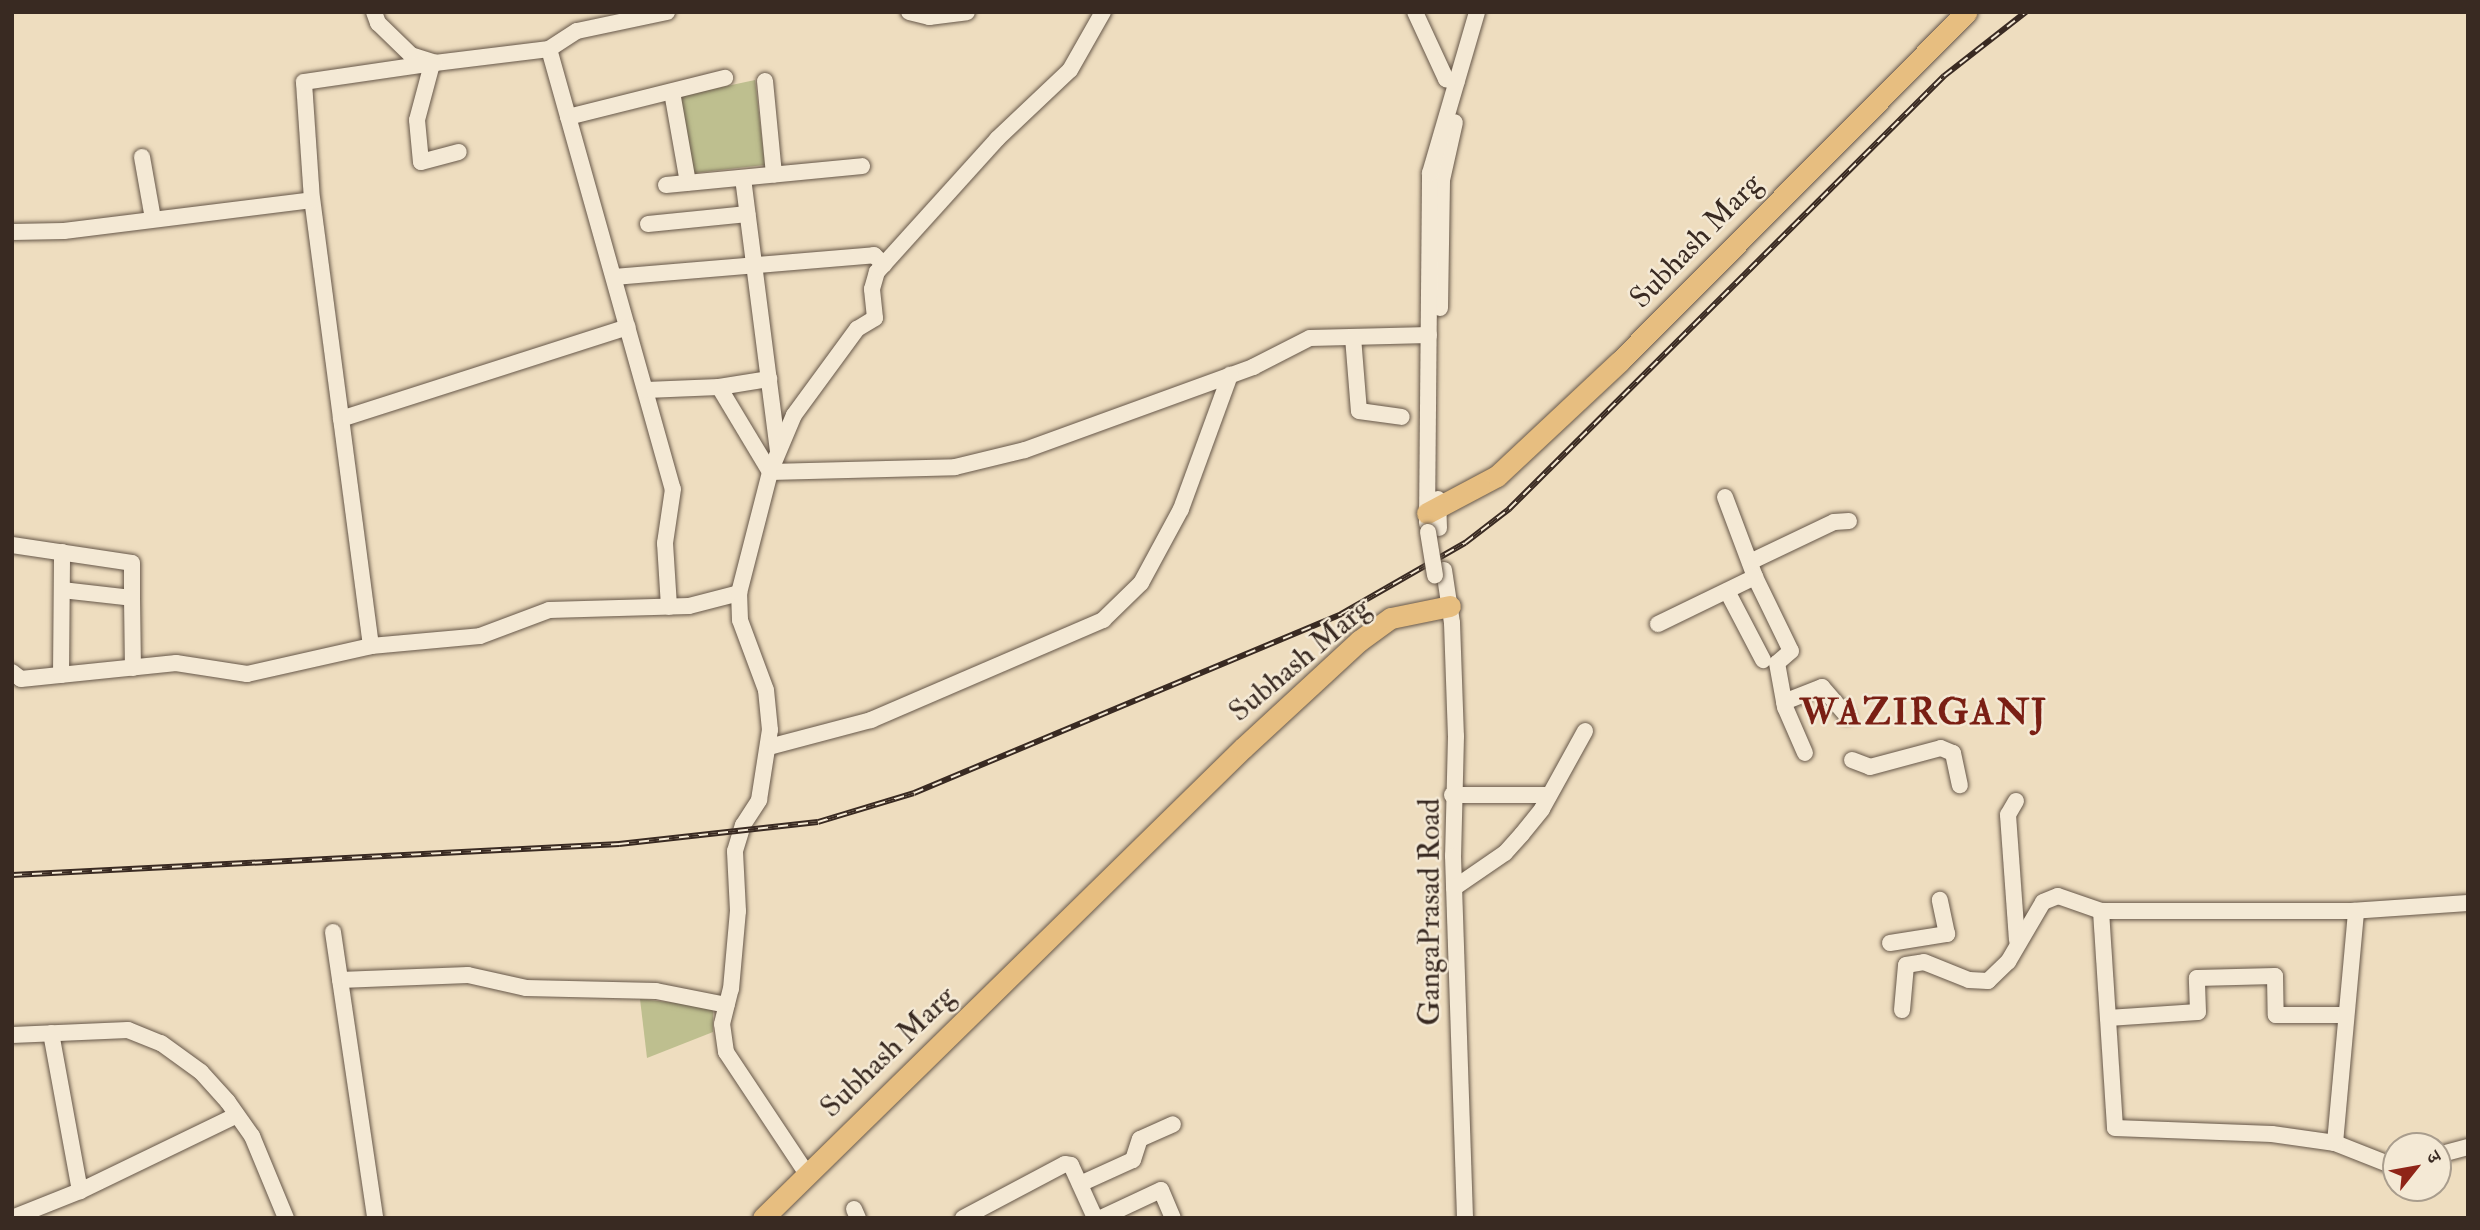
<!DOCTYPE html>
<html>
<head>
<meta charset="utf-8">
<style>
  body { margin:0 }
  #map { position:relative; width:2480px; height:1230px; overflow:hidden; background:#eeddbf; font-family:"IM FELL Double Pica","Noto Serif Devanagari",serif }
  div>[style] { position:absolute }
  .green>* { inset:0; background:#bebf8f }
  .roads { filter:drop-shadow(0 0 2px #665749) drop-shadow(0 0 2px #665749) }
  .minor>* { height:16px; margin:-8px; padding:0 8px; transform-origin:8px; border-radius:8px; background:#f4e9d5 }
  .major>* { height:21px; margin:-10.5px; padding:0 10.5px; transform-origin:10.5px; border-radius:10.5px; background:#e7be80 }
  .rail>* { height:6px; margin-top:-3px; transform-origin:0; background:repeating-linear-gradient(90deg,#f4e9d5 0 10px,#392a22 0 20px); box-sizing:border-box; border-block:2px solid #392a22 }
  .bridges { filter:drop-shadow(0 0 2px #665749) drop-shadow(0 0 2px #665749) }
  .minor-bridge>* { height:16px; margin:-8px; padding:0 8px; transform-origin:8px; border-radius:8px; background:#f4e9d5 }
  span { translate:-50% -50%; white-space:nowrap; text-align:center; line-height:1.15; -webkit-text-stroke:5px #f4e9d5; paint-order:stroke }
  .street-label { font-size:30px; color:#392a22 }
  .district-label { font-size:37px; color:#7a1f14; font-weight:700; letter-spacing:2px }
  .frame { position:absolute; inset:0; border:14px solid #392a22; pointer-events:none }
  .north { position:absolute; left:2382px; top:1132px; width:70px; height:70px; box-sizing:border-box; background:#f4e9d5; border:2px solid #a99d8d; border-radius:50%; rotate:59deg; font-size:19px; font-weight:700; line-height:28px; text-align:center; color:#392a22 }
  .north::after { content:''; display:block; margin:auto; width:24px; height:32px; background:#8f2418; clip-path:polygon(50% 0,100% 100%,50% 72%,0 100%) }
</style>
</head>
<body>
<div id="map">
  <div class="green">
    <div style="clip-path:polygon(755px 80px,765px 165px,694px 173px,680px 96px)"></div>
    <div style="clip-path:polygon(640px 999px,713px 1007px,713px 1032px,647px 1058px)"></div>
  </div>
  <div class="roads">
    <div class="minor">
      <div style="left:374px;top:12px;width:12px;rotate:70deg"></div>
      <div style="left:378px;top:23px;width:46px;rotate:44.1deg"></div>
      <div style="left:411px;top:55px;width:25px;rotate:18deg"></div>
      <div style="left:435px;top:63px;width:115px;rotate:-7deg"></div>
      <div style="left:549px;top:49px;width:33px;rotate:-33deg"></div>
      <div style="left:577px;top:31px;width:92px;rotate:-11.9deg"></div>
      <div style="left:909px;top:12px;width:21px;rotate:14deg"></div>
      <div style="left:929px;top:17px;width:38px;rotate:-7deg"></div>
      <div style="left:1415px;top:12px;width:74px;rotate:65.2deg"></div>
      <div style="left:1446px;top:79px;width:11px;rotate:15deg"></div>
      <div style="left:549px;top:49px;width:457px;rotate:74.3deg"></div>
      <div style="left:673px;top:489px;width:55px;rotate:98.4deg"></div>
      <div style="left:665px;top:543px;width:64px;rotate:86.4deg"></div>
      <div style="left:432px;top:64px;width:58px;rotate:105deg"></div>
      <div style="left:417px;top:120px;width:42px;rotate:84.6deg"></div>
      <div style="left:421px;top:162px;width:39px;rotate:-15deg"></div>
      <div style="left:765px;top:81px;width:94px;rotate:84.5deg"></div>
      <div style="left:672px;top:92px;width:92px;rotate:80deg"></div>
      <div style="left:568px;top:117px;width:162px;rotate:-14deg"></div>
      <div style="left:142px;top:157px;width:63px;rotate:79.9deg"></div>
      <div style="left:743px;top:178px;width:274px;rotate:82.7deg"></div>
      <div style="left:666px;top:185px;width:197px;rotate:-5.5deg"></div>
      <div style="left:648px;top:224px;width:100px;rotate:-5.7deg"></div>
      <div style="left:12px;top:232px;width:52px;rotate:-1.1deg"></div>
      <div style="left:64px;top:231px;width:250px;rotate:-7.1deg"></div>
      <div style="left:614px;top:277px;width:261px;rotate:-4.8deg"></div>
      <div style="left:874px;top:255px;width:14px;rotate:45deg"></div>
      <div style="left:1440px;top:308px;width:128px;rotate:-89.1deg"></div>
      <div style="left:1442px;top:180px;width:59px;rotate:-77.4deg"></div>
      <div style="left:1353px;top:337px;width:74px;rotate:85.4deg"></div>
      <div style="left:1359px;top:411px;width:43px;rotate:7.9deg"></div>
      <div style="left:719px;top:387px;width:51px;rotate:-9.1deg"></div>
      <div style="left:646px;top:390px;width:73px;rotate:-2.4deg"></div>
      <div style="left:719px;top:387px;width:99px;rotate:59deg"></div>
      <div style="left:341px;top:419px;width:301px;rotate:-17.8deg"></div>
      <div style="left:770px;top:472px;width:185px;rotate:-1.5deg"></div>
      <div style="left:955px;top:467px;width:72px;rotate:-13.7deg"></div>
      <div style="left:1025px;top:450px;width:243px;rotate:-20deg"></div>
      <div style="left:1253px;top:367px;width:64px;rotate:-27deg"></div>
      <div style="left:1310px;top:338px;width:119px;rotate:-1.4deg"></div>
      <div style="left:1725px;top:497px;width:85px;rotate:69.4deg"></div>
      <div style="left:1755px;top:577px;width:82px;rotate:64.1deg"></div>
      <div style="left:1791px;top:651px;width:18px;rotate:139deg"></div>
      <div style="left:1777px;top:663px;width:45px;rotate:79.7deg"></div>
      <div style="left:1785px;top:707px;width:50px;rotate:66.5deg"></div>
      <div style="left:1438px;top:499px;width:29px;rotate:88deg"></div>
      <div style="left:1427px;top:523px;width:350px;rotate:-89.5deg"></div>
      <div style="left:1430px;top:173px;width:168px;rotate:-73.7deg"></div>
      <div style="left:12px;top:545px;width:121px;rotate:8.5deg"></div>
      <div style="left:132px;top:563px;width:35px;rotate:90deg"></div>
      <div style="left:1750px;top:562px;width:93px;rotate:-25.5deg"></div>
      <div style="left:1834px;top:522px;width:15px;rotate:-4deg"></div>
      <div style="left:1444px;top:570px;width:54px;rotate:81.4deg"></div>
      <div style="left:1452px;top:623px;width:113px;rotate:88deg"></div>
      <div style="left:1456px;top:736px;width:120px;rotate:91.4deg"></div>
      <div style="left:1453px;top:856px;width:362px;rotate:88.1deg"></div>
      <div style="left:62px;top:590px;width:70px;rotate:6.5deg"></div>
      <div style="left:132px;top:598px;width:70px;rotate:89.2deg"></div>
      <div style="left:1727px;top:591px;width:78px;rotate:62.4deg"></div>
      <div style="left:1658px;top:624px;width:108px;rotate:-25.9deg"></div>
      <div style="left:371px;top:646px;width:450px;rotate:-97.5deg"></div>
      <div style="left:312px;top:200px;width:118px;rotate:-93.9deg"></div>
      <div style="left:304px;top:82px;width:132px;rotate:-8.3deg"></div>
      <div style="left:12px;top:672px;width:11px;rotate:38deg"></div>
      <div style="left:21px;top:679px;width:156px;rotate:-5.9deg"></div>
      <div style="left:176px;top:663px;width:72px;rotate:8.8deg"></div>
      <div style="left:247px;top:674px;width:127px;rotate:-12.7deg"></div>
      <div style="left:371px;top:646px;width:109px;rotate:-5.2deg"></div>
      <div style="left:480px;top:636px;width:74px;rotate:-20.6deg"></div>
      <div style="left:549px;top:610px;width:140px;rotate:-1.6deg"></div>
      <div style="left:689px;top:606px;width:52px;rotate:-14.6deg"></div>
      <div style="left:61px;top:675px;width:123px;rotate:-89.5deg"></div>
      <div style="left:1784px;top:702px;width:41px;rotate:-21.5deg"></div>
      <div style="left:1822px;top:687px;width:38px;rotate:49deg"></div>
      <div style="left:769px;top:747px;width:106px;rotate:-14.8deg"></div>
      <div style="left:871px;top:720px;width:253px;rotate:-23.3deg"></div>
      <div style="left:1103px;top:620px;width:53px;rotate:-44.2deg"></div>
      <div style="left:1141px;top:583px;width:84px;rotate:-61.6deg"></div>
      <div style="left:1181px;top:509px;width:143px;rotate:-69.9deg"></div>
      <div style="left:1852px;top:760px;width:19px;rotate:21deg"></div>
      <div style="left:1870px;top:767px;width:73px;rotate:-15deg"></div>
      <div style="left:1941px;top:748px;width:13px;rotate:23deg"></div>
      <div style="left:1953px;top:753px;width:33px;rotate:78deg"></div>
      <div style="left:1452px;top:795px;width:97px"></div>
      <div style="left:2016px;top:801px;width:16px;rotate:120deg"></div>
      <div style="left:2008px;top:815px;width:125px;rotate:85.9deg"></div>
      <div style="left:1454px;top:888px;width:62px;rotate:-34.5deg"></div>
      <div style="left:1505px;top:853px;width:25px;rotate:-48deg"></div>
      <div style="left:1522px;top:834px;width:32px;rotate:-51deg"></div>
      <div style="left:1542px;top:809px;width:89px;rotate:-61.1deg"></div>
      <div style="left:2101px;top:911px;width:217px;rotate:86.3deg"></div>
      <div style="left:2115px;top:1128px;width:157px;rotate:2.2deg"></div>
      <div style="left:2272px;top:1134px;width:64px;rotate:8.1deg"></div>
      <div style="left:2335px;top:1143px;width:66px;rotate:21.5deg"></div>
      <div style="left:333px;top:932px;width:289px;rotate:81.6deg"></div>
      <div style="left:1890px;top:943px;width:58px;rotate:-9deg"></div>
      <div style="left:1947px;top:934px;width:35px;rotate:-102deg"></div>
      <div style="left:340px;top:980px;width:128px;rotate:-2.2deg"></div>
      <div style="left:468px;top:975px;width:59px;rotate:12.6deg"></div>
      <div style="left:526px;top:988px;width:130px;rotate:1.3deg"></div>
      <div style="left:656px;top:991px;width:72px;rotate:11.2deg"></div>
      <div style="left:1902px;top:1010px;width:45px;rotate:-84.9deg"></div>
      <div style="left:1906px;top:965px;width:18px;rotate:-9deg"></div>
      <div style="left:1924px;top:962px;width:48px;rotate:21.8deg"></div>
      <div style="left:1969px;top:980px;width:19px;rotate:3deg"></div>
      <div style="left:1988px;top:981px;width:28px;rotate:-44deg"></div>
      <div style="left:2008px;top:962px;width:69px;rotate:-59.7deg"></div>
      <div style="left:2043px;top:902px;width:16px;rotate:-22deg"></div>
      <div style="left:2058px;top:896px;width:46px;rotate:19.2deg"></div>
      <div style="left:2101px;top:911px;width:250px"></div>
      <div style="left:2351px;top:911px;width:117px;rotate:-3.9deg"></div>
      <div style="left:2108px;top:1018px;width:90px;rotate:-3.8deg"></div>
      <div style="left:2198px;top:1012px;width:34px;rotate:-92deg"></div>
      <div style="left:2197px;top:978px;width:78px;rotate:-1.5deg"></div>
      <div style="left:2275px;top:976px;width:39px;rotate:89deg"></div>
      <div style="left:2276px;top:1015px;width:70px"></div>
      <div style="left:51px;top:1033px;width:161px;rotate:79.6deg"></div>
      <div style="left:12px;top:1035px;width:116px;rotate:-2.5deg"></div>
      <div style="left:128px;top:1030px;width:35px;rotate:22deg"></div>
      <div style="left:161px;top:1043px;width:49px;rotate:35.9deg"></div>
      <div style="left:201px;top:1072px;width:40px;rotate:48deg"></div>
      <div style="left:228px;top:1102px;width:42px;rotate:54.8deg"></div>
      <div style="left:252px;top:1136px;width:89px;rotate:67.5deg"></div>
      <div style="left:2335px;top:1143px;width:233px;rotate:-84.8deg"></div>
      <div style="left:2438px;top:1155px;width:31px;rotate:-15deg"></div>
      <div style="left:807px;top:1174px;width:146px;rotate:-123.6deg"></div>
      <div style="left:726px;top:1052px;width:28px;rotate:-98deg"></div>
      <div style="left:722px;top:1024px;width:36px;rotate:-76deg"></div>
      <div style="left:731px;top:989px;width:78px;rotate:-84.9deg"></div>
      <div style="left:738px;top:911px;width:60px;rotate:-92.9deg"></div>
      <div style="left:735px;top:851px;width:27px;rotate:-73deg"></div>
      <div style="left:743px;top:825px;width:30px;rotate:-57deg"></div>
      <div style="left:759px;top:800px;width:71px;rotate:-81.1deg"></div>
      <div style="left:770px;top:730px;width:40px;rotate:-95.7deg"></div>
      <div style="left:766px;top:690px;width:75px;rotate:-110.4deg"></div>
      <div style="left:740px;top:620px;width:27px;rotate:-92deg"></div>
      <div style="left:739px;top:593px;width:125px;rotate:-75.6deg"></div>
      <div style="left:770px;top:472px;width:62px;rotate:-67.2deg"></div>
      <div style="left:794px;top:415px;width:107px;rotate:-53.8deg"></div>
      <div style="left:857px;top:329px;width:21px;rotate:-31deg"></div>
      <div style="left:875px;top:318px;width:29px;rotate:-96deg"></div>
      <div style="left:872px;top:289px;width:18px;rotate:-74deg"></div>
      <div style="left:877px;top:272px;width:179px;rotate:-47.9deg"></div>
      <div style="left:997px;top:139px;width:100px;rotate:-43.4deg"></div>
      <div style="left:1070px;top:70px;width:67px;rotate:-60.4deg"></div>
      <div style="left:1080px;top:1184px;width:58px;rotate:-24.4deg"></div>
      <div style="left:1133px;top:1160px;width:22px;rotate:-72deg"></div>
      <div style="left:1140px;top:1139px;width:36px;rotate:-24deg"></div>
      <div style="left:854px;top:1209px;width:10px;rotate:66deg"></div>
      <div style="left:12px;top:1218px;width:73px;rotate:-21.7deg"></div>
      <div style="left:80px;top:1191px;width:174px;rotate:-25.8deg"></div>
      <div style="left:963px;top:1218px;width:115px;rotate:-27.9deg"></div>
      <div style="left:1065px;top:1164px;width:6px;rotate:9deg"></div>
      <div style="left:1071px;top:1165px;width:58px;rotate:65.6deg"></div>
      <div style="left:1101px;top:1218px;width:66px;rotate:-25deg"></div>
      <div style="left:1161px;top:1190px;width:30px;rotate:67deg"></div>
    </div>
    <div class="major">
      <div style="left:1427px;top:513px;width:79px;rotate:-27.9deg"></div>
      <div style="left:1497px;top:476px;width:167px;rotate:-43.1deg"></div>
      <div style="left:1619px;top:362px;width:493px;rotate:-45.2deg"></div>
      <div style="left:763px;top:1218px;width:672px;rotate:-44.4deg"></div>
      <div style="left:1243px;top:748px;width:158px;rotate:-42.7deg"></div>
      <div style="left:1359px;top:641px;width:39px;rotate:-36deg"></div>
      <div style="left:1391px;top:618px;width:60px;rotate:-11.5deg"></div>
    </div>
  </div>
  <div class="rail">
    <div style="left:12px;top:875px;width:608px;rotate:-2.92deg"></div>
    <div style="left:619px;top:844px;width:200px;rotate:-6.3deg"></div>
    <div style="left:818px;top:822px;width:100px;rotate:-16.8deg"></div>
    <div style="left:914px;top:793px;width:463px;rotate:-22.7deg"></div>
    <div style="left:1341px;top:614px;width:143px;rotate:-29.8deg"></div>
    <div style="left:1465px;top:543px;width:56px;rotate:-37.7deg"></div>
    <div style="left:1509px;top:509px;width:614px;rotate:-44.87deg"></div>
    <div style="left:1944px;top:76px;width:104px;rotate:-38deg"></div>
  </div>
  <div class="bridges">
    <div class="minor-bridge">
      <div style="left:1428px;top:532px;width:44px;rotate:80.8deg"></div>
    </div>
  </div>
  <div class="street-label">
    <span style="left:1696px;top:241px;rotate:-46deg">Subhash Marg</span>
    <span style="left:1300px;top:660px;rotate:-40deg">Subhash Marg</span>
    <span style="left:1430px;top:912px;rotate:-90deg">GangaPrasad Road</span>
    <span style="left:888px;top:1052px;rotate:-44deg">Subhash Marg</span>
  </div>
  <div class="district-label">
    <span style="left:1924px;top:713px">WAZIRGANJ</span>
  </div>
  <div class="frame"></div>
  <div class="north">उ</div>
</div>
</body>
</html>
